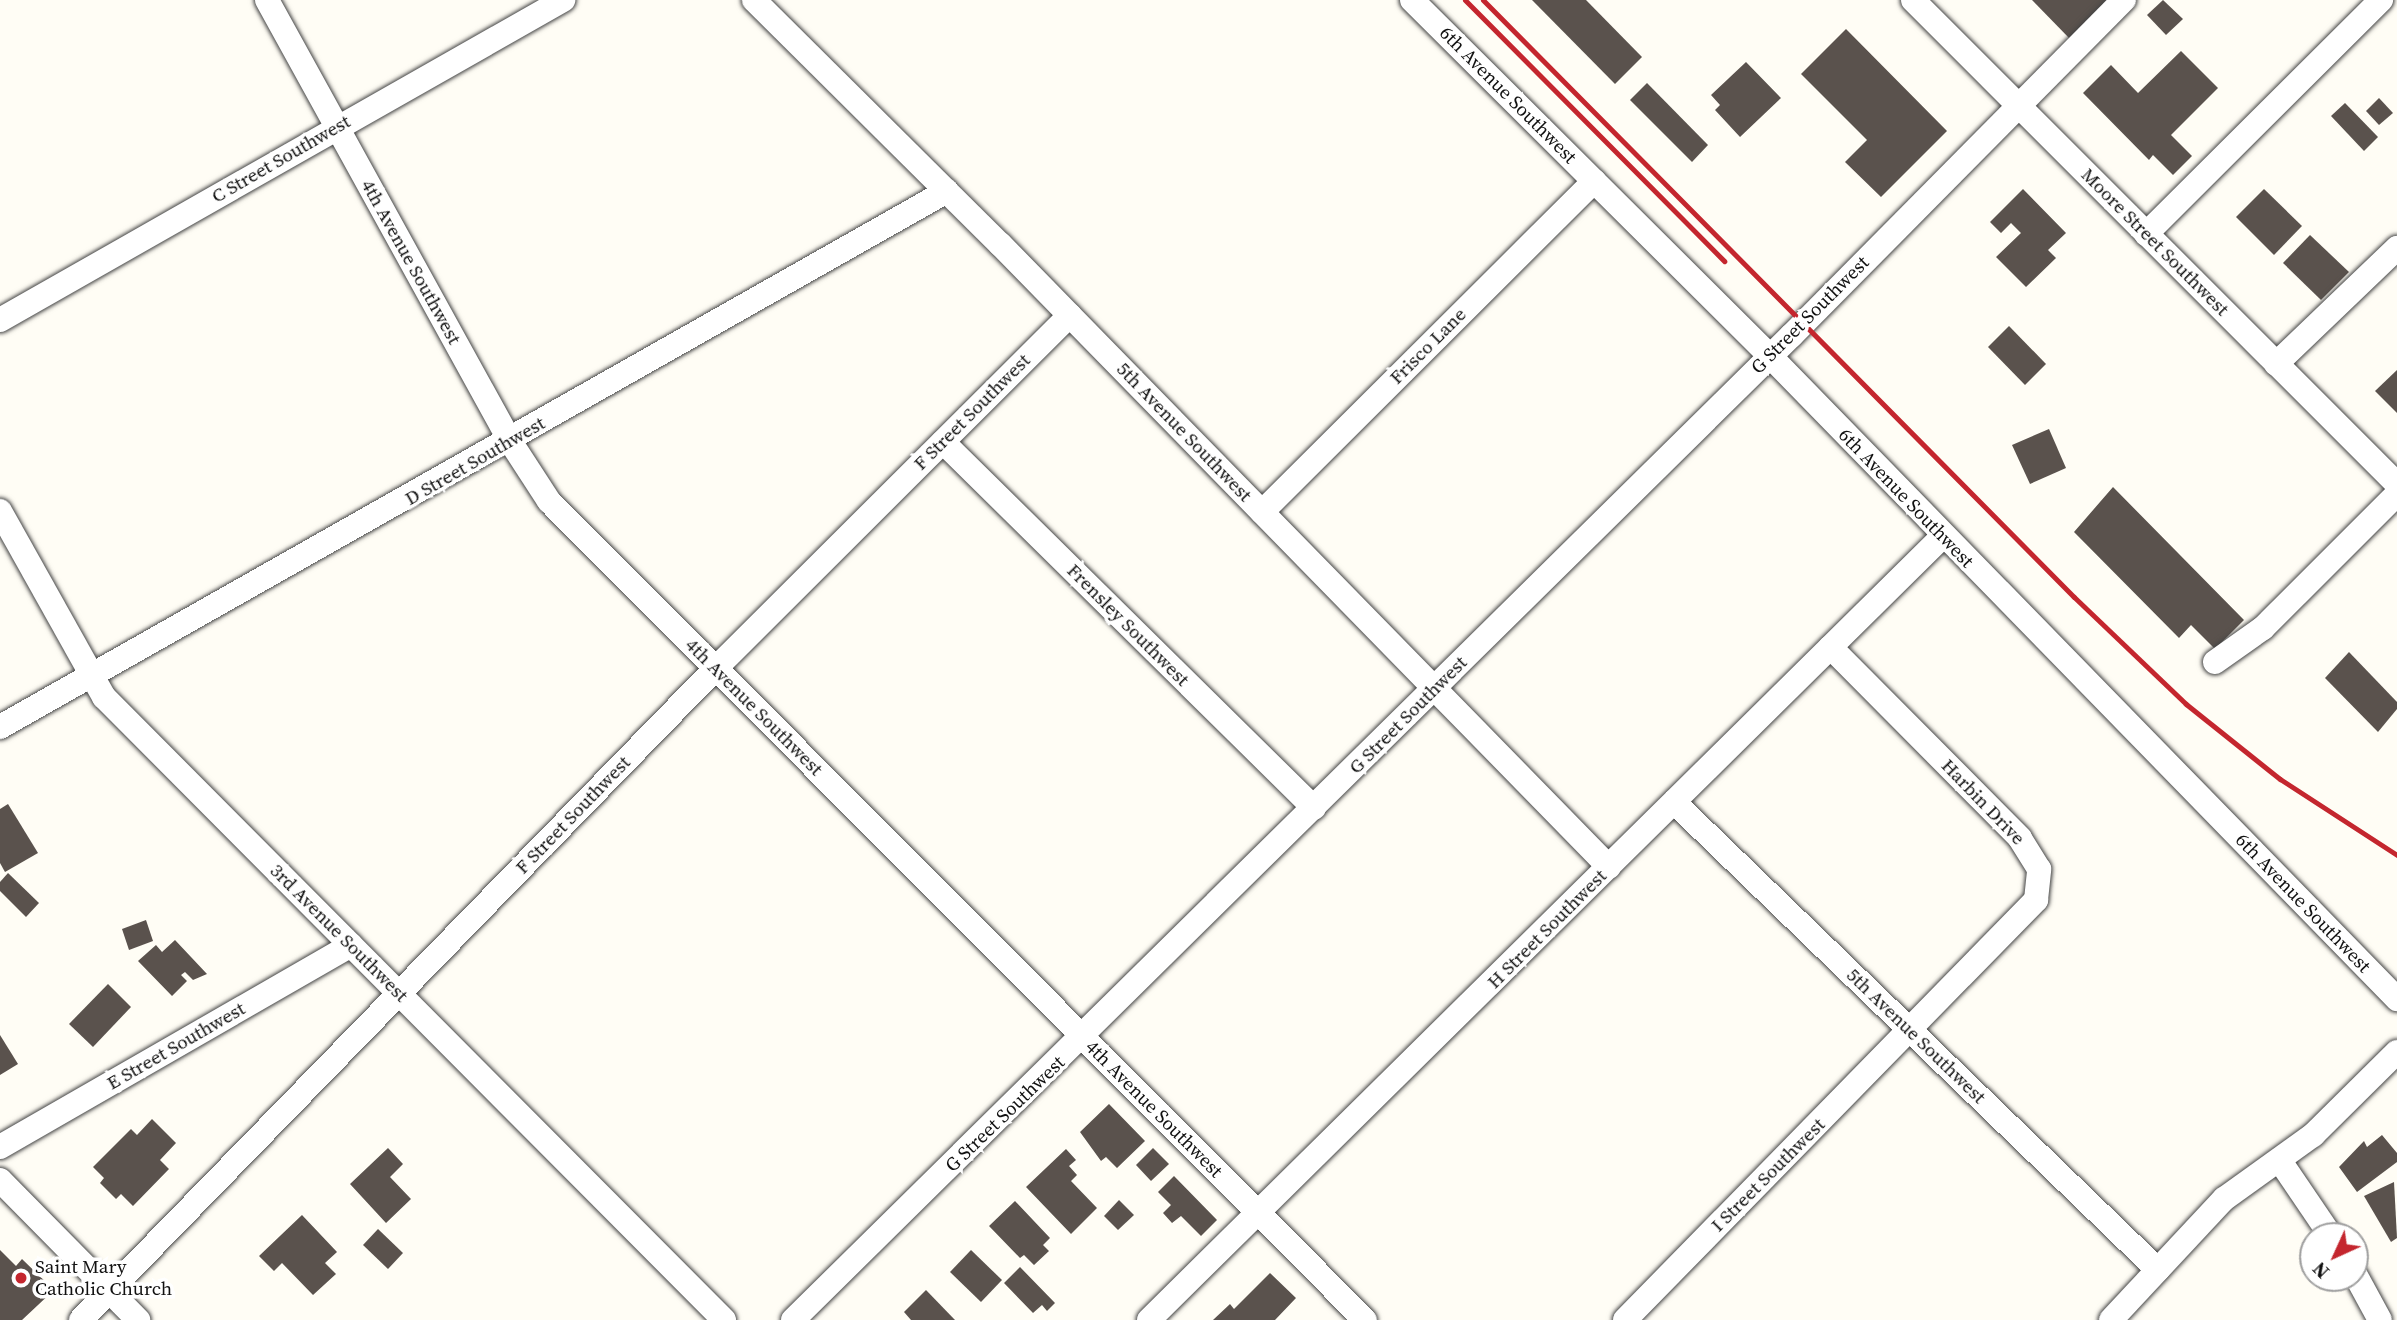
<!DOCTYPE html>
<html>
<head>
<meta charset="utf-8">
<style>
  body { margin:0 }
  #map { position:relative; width:2397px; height:1320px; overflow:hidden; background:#fffdf5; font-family:"Source Serif 4",serif }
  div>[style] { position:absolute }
  .building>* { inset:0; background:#5a524d }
  .roads { filter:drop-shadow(0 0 2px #444) drop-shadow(0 0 2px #444) }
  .minor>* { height:24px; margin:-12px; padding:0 12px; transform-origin:12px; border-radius:12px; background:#fff }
  .rail>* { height:5px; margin:-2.5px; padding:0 2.5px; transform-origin:2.5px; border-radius:2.5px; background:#c4262e }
  .dots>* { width:19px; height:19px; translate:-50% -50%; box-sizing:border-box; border:4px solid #fff; border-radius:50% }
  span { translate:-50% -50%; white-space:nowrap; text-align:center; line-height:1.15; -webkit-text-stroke:7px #fff; paint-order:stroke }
  .street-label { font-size:19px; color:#111 }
  .poi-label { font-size:19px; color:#111 }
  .left { translate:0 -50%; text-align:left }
  .north { position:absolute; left:2299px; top:1222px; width:70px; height:70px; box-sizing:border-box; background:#fff; border:2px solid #a0a0a0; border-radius:50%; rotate:225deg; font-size:19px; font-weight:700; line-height:28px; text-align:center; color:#111 }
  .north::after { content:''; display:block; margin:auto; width:24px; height:32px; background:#c4262e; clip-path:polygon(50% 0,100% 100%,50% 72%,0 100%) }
</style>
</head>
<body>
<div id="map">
  <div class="building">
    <div style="clip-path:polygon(1532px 0,1586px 0,1642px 57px,1615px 84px)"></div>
    <div style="clip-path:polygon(2032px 0,2109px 0,2070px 39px)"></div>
    <div style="clip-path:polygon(2163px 0,2183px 19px,2166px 35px,2147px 15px)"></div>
    <div style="clip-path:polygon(1846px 29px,1947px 131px,1881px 197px,1845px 162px,1867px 140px,1801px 74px)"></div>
    <div style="clip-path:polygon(2181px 51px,2218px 88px,2171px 135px,2192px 156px,2173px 175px,2153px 155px,2149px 160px,2083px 93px,2111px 65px,2138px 93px)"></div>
    <div style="clip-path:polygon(1746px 62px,1781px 98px,1740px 137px,1715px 110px,1720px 105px,1711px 95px)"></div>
    <div style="clip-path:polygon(1647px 83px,1708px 145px,1692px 162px,1630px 100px)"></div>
    <div style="clip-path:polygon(2379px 98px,2393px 113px,2379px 125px,2366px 111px)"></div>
    <div style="clip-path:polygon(2345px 103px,2378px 137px,2364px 151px,2331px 116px)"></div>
    <div style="clip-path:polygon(2023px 189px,2066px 233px,2048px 250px,2056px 258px,2026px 287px,1996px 257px,2021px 233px,2011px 223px,2001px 233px,1990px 222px)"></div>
    <div style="clip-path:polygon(2264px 189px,2302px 226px,2274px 255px,2236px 217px)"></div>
    <div style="clip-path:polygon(2310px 235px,2349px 272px,2321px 300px,2283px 263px)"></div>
    <div style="clip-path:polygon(2009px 326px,2046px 364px,2025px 385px,1988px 347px)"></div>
    <div style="clip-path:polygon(2397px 370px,2397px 413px,2375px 391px)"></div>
    <div style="clip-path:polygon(2049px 429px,2066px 468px,2030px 484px,2012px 445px)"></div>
    <div style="clip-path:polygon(2113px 487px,2244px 620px,2215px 649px,2191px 625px,2179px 638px,2074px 532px)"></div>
    <div style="clip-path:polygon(2349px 652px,2397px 702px,2397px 709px,2378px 732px,2325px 678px)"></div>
    <div style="clip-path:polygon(8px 804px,38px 853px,5px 872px,0 863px,0 809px)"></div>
    <div style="clip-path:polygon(8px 873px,39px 903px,26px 917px,0 891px,0 882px)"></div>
    <div style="clip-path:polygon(146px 920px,153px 941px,129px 950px,122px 929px)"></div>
    <div style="clip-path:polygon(175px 940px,207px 974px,193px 980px,185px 972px,181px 975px,187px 981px,172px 996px,138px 961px,156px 945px,162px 952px)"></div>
    <div style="clip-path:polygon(108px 984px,131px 1007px,93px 1047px,69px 1024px)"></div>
    <div style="clip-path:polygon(0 1035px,18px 1064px,0 1075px)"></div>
    <div style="clip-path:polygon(1109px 1104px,1145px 1141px,1117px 1168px,1106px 1157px,1101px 1161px,1080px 1132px)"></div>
    <div style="clip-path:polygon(152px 1119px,176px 1143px,160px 1160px,169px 1169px,133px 1206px,121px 1194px,116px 1199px,100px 1183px,104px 1178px,93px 1167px,131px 1129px,137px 1135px)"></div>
    <div style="clip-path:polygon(2382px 1135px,2397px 1153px,2397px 1162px,2357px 1192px,2339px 1167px,2364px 1141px,2367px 1147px)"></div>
    <div style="clip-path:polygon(388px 1148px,403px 1164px,390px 1177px,411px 1199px,386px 1223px,350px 1184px)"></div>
    <div style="clip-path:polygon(1153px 1148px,1169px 1164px,1151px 1181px,1136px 1165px)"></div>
    <div style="clip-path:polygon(1066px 1149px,1076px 1160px,1069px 1166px,1077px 1175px,1071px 1181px,1097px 1208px,1071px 1234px,1026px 1187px)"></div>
    <div style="clip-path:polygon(1174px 1176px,1217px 1220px,1201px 1236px,1181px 1216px,1172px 1223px,1163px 1213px,1171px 1205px,1158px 1192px)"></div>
    <div style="clip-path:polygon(2394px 1182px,2397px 1238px,2391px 1242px,2364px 1196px)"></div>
    <div style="clip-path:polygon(1119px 1200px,1134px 1215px,1118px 1230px,1104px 1216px)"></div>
    <div style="clip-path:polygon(1015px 1201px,1050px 1238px,1043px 1245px,1049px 1251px,1034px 1265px,1024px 1255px,1020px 1258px,989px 1226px)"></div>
    <div style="clip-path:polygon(302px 1215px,337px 1252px,325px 1263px,336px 1274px,313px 1295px,282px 1263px,274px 1271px,259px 1256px)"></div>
    <div style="clip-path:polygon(378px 1229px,403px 1253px,388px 1269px,363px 1245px)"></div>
    <div style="clip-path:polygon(0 1250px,16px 1266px,22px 1259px,54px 1290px,22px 1320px,0 1320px)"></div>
    <div style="clip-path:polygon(971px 1250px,1002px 1280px,981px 1302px,950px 1272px)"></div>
    <div style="clip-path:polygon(1020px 1267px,1055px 1303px,1047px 1311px,1042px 1305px,1033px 1313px,1004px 1283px)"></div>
    <div style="clip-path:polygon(1270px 1273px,1296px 1298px,1275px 1320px,1213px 1320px,1230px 1304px,1234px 1309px)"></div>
    <div style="clip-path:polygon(926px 1290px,955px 1320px,911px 1320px,904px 1312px)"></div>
  </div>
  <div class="roads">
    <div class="minor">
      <div style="left:267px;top:0;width:504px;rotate:61.14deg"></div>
      <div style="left:510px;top:441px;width:72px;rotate:57deg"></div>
      <div style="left:549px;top:501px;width:1156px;rotate:45.11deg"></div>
      <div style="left:754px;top:0;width:346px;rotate:44.8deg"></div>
      <div style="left:1000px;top:244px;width:871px;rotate:45.65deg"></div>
      <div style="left:1412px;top:0;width:503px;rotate:44.84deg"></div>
      <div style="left:1769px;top:355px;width:900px;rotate:45.72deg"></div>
      <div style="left:1913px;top:0;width:684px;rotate:45deg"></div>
      <div style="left:2146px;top:234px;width:332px;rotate:-44.9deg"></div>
      <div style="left:0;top:320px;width:648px;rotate:-29.61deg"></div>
      <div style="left:2276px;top:364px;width:168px;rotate:-43.8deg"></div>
      <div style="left:943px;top:442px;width:521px;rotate:44.61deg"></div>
      <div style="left:0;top:511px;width:213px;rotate:60.8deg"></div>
      <div style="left:104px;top:697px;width:879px;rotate:45.14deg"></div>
      <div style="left:1262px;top:512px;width:469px;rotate:-44.9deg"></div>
      <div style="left:2215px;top:662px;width:59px;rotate:-35.3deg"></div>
      <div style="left:2263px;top:628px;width:190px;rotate:-45deg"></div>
      <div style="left:0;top:727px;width:1088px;rotate:-29.51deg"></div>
      <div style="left:1674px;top:802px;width:673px;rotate:44.04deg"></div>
      <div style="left:0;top:1147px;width:405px;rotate:-29.9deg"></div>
      <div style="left:2280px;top:1161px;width:91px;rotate:55.8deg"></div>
      <div style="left:0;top:1180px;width:197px;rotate:45.4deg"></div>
      <div style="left:2355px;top:1274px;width:52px;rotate:61.5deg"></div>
      <div style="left:81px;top:1320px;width:909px;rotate:-45.76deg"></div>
      <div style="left:715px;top:669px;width:501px;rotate:-44.92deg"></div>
      <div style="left:793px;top:1320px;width:1403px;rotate:-44.6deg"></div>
      <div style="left:1792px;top:335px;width:472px;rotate:-45.3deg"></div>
      <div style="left:1149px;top:1320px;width:1116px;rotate:-44.64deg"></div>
      <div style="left:1625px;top:1320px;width:588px;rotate:-45.62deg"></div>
      <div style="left:2036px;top:900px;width:31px;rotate:-84deg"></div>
      <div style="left:2039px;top:869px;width:36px;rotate:-122deg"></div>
      <div style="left:2020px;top:838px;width:269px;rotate:-134.8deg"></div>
      <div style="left:2111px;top:1320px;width:166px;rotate:-47deg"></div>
      <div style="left:2224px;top:1199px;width:110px;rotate:-35.7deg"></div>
      <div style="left:2313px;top:1135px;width:118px;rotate:-44.7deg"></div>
    </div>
  </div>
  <div class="rail">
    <div style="left:1465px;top:0;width:368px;rotate:45.2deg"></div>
    <div style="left:1483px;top:0;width:840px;rotate:45.29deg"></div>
    <div style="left:2074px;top:597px;width:155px;rotate:43.7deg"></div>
    <div style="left:2186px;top:704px;width:120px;rotate:38.6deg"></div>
    <div style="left:2280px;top:779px;width:140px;rotate:33deg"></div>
  </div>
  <div class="dots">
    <div style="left:21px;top:1278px;background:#c4262e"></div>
  </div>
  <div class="street-label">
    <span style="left:1508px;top:95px;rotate:45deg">6th Avenue Southwest</span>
    <span style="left:281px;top:159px;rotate:-30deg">C Street Southwest</span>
    <span style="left:2155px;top:242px;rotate:45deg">Moore Street Southwest</span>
    <span style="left:411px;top:262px;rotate:61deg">4th Avenue Southwest</span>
    <span style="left:1810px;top:315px;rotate:-45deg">G Street Southwest</span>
    <span style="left:1428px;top:346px;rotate:-45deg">Frisco Lane</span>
    <span style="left:972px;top:412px;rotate:-45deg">F Street Southwest</span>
    <span style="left:1184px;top:432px;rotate:46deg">5th Avenue Southwest</span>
    <span style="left:475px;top:461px;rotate:-30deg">D Street Southwest</span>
    <span style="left:1906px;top:498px;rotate:46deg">6th Avenue Southwest</span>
    <span style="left:1128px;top:625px;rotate:45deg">Frensley Southwest</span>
    <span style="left:754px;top:707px;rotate:45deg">4th Avenue Southwest</span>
    <span style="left:1408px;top:715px;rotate:-45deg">G Street Southwest</span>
    <span style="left:1983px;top:802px;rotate:46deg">Harbin Drive</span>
    <span style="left:573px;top:815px;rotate:-46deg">F Street Southwest</span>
    <span style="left:2303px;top:903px;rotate:46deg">6th Avenue Southwest</span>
    <span style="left:1547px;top:929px;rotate:-45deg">H Street Southwest</span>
    <span style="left:339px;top:933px;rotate:45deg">3rd Avenue Southwest</span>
    <span style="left:1916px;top:1036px;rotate:44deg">5th Avenue Southwest</span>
    <span style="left:176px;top:1046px;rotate:-30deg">E Street Southwest</span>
    <span style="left:1154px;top:1109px;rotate:45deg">4th Avenue Southwest</span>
    <span style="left:1005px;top:1114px;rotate:-44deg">G Street Southwest</span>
    <span style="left:1768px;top:1175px;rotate:-45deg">I Street Southwest</span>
  </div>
  <div class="poi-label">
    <span class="left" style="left:35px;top:1278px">Saint Mary<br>Catholic Church</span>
  </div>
  <div class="north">N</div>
</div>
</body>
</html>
